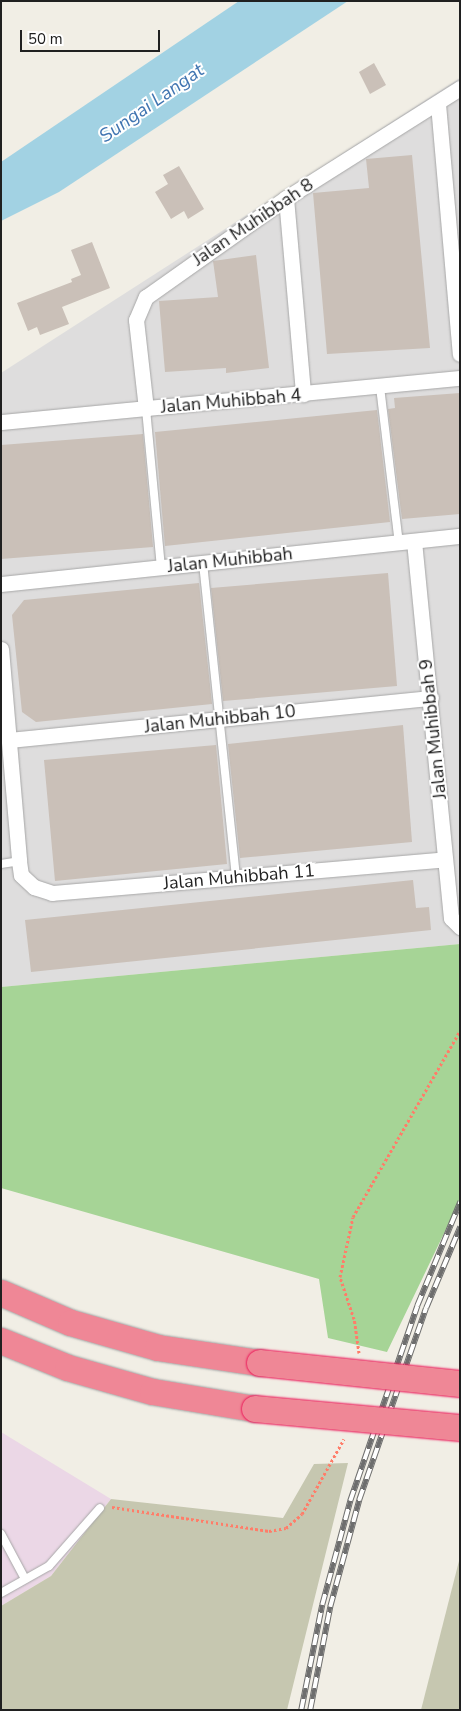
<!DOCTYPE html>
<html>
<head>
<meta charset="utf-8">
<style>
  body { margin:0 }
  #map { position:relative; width:461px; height:1711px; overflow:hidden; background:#f1eee5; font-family:"Nunito Sans",sans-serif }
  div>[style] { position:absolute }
  .residential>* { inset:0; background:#dedddd }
  .industrial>* { inset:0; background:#ebd7e6 }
  .construction>* { inset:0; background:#c6c7b0 }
  .forest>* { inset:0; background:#a6d496 }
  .water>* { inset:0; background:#a2d2e3 }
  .building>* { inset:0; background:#cac0b8 }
  .path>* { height:3px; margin-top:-1.5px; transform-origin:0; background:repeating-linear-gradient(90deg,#ff7d69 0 2.5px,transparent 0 5px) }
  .roads { filter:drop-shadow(0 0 1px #a7a7a7) drop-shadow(0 0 1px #a7a7a7) }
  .service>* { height:8px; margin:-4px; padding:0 4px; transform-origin:4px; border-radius:4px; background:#fff }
  .minor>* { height:15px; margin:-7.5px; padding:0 7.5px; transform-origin:7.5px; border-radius:7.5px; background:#fff }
  .motorway>* { height:26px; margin:-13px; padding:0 13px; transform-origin:13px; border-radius:13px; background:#ef8796 }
  .rail>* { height:5.5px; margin-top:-2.75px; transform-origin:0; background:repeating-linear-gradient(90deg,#fff 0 11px,#6e6e6e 0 22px); box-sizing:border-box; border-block:1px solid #6e6e6e }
  .bridges { filter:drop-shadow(0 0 1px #eb1658) drop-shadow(0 0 1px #eb1658) }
  .motorway-bridge>* { height:26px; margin:-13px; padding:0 13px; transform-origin:13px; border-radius:13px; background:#ef8796 }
  span { translate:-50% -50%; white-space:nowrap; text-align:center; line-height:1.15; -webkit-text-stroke:4px #fff; paint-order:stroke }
  .street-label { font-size:18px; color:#202020 }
  .water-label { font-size:19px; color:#4075b1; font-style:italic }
  .frame { position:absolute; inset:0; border:2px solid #202020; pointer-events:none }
  .scale { position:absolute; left:20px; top:30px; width:140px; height:22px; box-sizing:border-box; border:2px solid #202020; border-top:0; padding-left:6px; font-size:15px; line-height:18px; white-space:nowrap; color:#202020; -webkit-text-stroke:4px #fff; paint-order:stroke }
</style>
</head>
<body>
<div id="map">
  <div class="residential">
    <div style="clip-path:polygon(460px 78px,460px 944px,1px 987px,1px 373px)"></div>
  </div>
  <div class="industrial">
    <div style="clip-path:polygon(1px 1432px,111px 1499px,51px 1576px,1px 1606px)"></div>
  </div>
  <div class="construction">
    <div style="clip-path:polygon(348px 1463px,287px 1710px,1px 1710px,1px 1606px,51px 1576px,111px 1499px,283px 1518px,314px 1464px)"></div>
    <div style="clip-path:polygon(460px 1557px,460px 1710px,421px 1710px)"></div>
  </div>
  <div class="forest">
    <div style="clip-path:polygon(460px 944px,460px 1200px,387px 1352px,328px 1338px,319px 1279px,1px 1188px,1px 987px)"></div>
  </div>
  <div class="water">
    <div style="clip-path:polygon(239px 1px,348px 1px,59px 192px,1px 221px,1px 162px)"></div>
  </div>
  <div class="building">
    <div style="clip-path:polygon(374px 63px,386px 85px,370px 94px,359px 72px)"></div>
    <div style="clip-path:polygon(412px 155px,430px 348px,327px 354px,313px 193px,369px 188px,366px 159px)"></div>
    <div style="clip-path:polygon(179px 166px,204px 209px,188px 219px,184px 211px,171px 219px,155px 192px,168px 184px,163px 175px)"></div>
    <div style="clip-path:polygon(92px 242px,110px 288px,62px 307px,69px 324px,40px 335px,37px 327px,28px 331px,17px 303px,72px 282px,71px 279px,81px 275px,71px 250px)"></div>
    <div style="clip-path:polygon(256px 255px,269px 368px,226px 373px,226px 368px,165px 372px,159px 301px,218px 297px,213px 261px)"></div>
    <div style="clip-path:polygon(460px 393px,460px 514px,402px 519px,388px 409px,395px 408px,394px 398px)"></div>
    <div style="clip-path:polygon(377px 410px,390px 522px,165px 546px,155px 432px)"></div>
    <div style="clip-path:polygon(143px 434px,153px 547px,1px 559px,1px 445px)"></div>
    <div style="clip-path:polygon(388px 573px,397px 686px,223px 701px,211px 588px)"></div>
    <div style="clip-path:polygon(199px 583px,212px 704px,36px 722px,22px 712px,12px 615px,24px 600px)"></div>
    <div style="clip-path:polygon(403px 725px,412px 842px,240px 858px,228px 744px)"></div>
    <div style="clip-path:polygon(216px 745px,227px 864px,55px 881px,44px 760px)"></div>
    <div style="clip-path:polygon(413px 880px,416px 908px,429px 907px,431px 930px,31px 972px,25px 920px)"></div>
  </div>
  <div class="path">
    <div style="left:359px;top:1353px;width:34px;rotate:-98deg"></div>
    <div style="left:354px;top:1319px;width:44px;rotate:-108.4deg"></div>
    <div style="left:340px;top:1277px;width:61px;rotate:-77.8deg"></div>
    <div style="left:353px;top:1217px;width:215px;rotate:-60.1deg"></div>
    <div style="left:112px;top:1507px;width:159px;rotate:8.7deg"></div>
    <div style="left:269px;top:1531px;width:17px;rotate:-10deg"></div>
    <div style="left:286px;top:1528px;width:21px;rotate:-41deg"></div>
    <div style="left:302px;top:1514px;width:86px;rotate:-60.8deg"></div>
  </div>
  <div class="roads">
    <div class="service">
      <div style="left:380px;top:387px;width:157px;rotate:83.1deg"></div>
      <div style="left:146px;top:409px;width:159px;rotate:84.6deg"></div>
      <div style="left:203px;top:563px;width:316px;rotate:84deg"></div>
      <div style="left:1px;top:864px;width:18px;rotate:-9deg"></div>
      <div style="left:1px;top:1534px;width:51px;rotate:61.9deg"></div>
      <div style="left:1px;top:1593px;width:55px;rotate:-29.4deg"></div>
      <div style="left:49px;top:1566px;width:77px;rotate:-48.7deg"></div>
    </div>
    <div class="minor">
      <div style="left:438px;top:104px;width:251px;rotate:85deg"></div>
      <div style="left:286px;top:198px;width:197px;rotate:85deg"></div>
      <div style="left:146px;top:409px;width:90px;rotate:-96.4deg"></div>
      <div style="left:136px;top:320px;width:25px;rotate:-67deg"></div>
      <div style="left:146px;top:297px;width:171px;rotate:-35.3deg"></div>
      <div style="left:286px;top:198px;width:206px;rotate:-32.3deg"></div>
      <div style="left:1px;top:422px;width:461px;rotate:-5.5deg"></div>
      <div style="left:414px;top:541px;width:379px;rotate:84.4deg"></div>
      <div style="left:451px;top:918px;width:13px;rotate:45deg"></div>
      <div style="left:1px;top:584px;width:462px;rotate:-6deg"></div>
      <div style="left:1px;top:649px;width:213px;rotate:85.1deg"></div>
      <div style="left:19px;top:861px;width:14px;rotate:82deg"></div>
      <div style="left:21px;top:875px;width:18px;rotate:43deg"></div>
      <div style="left:34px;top:887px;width:19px;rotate:18deg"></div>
      <div style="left:52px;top:893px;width:394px;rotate:-4.9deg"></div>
      <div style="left:9px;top:740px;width:424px;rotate:-5.7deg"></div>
    </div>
    <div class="motorway">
      <div style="left:1px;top:1293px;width:76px;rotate:23.2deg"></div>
      <div style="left:71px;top:1323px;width:91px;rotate:16deg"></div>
      <div style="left:158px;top:1348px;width:103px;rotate:8.4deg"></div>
      <div style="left:1px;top:1341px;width:72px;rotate:21.9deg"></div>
      <div style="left:68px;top:1368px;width:88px;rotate:15.8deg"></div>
      <div style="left:153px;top:1392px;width:103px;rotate:9.5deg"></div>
    </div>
  </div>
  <div class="rail">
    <div style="left:301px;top:1710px;width:107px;rotate:-78.7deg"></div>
    <div style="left:322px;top:1605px;width:108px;rotate:-74.9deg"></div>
    <div style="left:350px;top:1501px;width:206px;rotate:-71deg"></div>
    <div style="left:417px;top:1306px;width:113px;rotate:-67.5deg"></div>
    <div style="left:310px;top:1710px;width:105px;rotate:-79deg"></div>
    <div style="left:330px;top:1607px;width:111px;rotate:-74.8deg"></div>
    <div style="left:359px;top:1500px;width:203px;rotate:-70.8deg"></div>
    <div style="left:426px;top:1308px;width:88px;rotate:-67.2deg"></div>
  </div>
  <div class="bridges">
    <div class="motorway-bridge">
      <div style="left:260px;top:1363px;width:201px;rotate:6deg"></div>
      <div style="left:255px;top:1409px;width:206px;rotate:5.3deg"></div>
    </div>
  </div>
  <div class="street-label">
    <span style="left:253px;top:222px;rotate:-34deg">Jalan Muhibbah 8</span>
    <span style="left:231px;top:401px;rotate:-5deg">Jalan Muhibbah 4</span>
    <span style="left:230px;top:560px;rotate:-6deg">Jalan Muhibbah</span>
    <span style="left:220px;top:719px;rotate:-6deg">Jalan Muhibbah 10</span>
    <span style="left:433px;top:729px;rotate:-96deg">Jalan Muhibbah 9</span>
    <span style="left:239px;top:877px;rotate:-5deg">Jalan Muhibbah 11</span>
  </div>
  <div class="water-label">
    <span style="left:152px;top:104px;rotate:-35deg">Sungai Langat</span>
  </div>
  <div class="frame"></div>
  <div class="scale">50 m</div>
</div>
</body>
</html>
